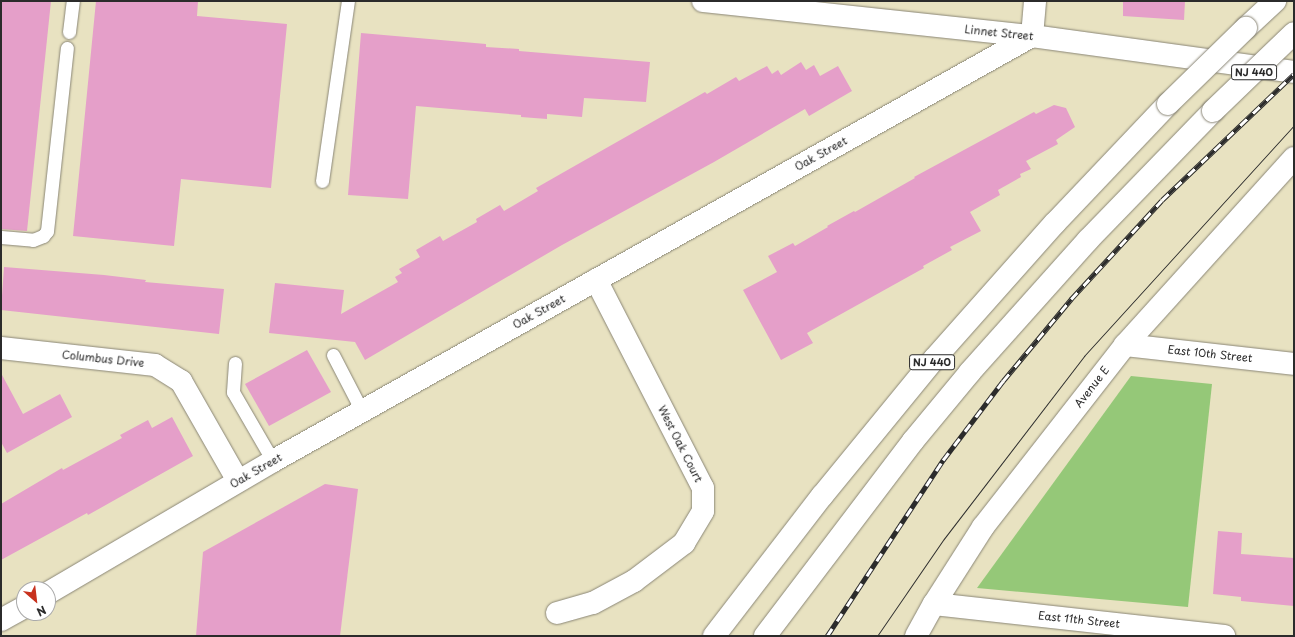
<!DOCTYPE html>
<html>
<head>
<meta charset="utf-8">
<style>
  body { margin:0 }
  #map { position:relative; width:1295px; height:637px; overflow:hidden; background:#e8e2c1; font-family:"Playpen Sans",sans-serif }
  div>[style] { position:absolute }
  .green>* { inset:0; background:#95c878 }
  .building>* { inset:0; background:#e59fc9 }
  .roads { filter:drop-shadow(0 0 1px #8a8676) drop-shadow(0 0 1px #8a8676) }
  .lane>* { height:13px; margin:-6.5px; padding:0 6.5px; transform-origin:6.5px; border-radius:6.5px; background:#fff }
  .street>* { height:22px; margin:-11px; padding:0 11px; transform-origin:11px; border-radius:11px; background:#fff }
  .secondary>* { height:22px; margin:-11px; padding:0 11px; transform-origin:11px; border-radius:11px; background:#fff }
  .highway>* { height:22px; margin:-11px; padding:0 11px; transform-origin:11px; border-radius:11px; background:#fff }
  .tram>* { height:1px; margin:-0.5px; padding:0 0.5px; transform-origin:0.5px; border-radius:0.5px; background:#2b2b2b }
  .rail>* { height:4.5px; margin-top:-2.25px; transform-origin:0; background:repeating-linear-gradient(90deg,#fff 0 9px,#2b2b2b 0 18px); box-sizing:border-box; border-block:1px solid #2b2b2b }
  .bridges { filter:drop-shadow(0 0 1px #8a8676) drop-shadow(0 0 1px #8a8676) }
  .highway-bridge>* { height:22px; margin:-11px; padding:0 11px; transform-origin:11px; border-radius:11px; background:#fff }
  span { translate:-50% -50%; white-space:nowrap; text-align:center; line-height:1.15; -webkit-text-stroke:3px #fff; paint-order:stroke }
  .shield-label span { padding:1px 3px; background:#fff; border:1px solid; border-radius:3px; -webkit-text-stroke-width:0 }
  .shield-label { font-size:10px; color:#2b2b2b; font-weight:700 }
  .street-label { font-size:11px; color:#2b2b2b }
  .frame { position:absolute; inset:0; border:2px solid #2b2b2b; pointer-events:none }
  .north { position:absolute; left:16px; top:581px; width:40px; height:40px; box-sizing:border-box; background:#fff; border:1px solid #aaa; border-radius:50%; rotate:152deg; font-size:11px; font-weight:700; line-height:16px; text-align:center; color:#2b2b2b }
  .north::after { content:''; display:block; margin:auto; width:14px; height:18px; background:#c8321e; clip-path:polygon(50% 0,100% 100%,50% 72%,0 100%) }
</style>
</head>
<body>
<div id="map">
  <div class="green">
    <div style="clip-path:polygon(1131px 376px,1212px 384px,1188px 607px,977px 588px)"></div>
  </div>
  <div class="building">
    <div style="clip-path:polygon(1px 1px,51px 1px,27px 231px,1px 229px)"></div>
    <div style="clip-path:polygon(96px 1px,198px 1px,197px 16px,287px 24px,271px 188px,181px 179px,174px 246px,73px 236px)"></div>
    <div style="clip-path:polygon(1123px 1px,1185px 1px,1184px 20px,1123px 16px)"></div>
    <div style="clip-path:polygon(361px 33px,486px 44px,486px 47px,519px 49px,519px 51px,650px 62px,646px 102px,584px 98px,582px 117px,547px 114px,547px 119px,521px 117px,521px 115px,416px 106px,408px 199px,348px 195px)"></div>
    <div style="clip-path:polygon(801px 62px,806px 70px,814px 65px,820px 76px,838px 66px,852px 91px,809px 116px,805px 109px,714px 162px,562px 245px,365px 360px,355px 342px,269px 333px,275px 283px,344px 290px,341px 314px,398px 282px,395px 277px,402px 273px,399px 269px,420px 257px,416px 250px,440px 236px,443px 241px,477px 222px,476px 219px,500px 205px,504px 211px,538px 191px,536px 188px,564px 172px,705px 92px,707px 94px,736px 77px,739px 81px,767px 66px,772px 74px,778px 70px,781px 75px)"></div>
    <div style="clip-path:polygon(1054px 105px,1066px 108px,1075px 127px,1056px 140px,1058px 144px,1026px 161px,1031px 169px,1020px 174px,1021px 177px,998px 190px,1000px 195px,970px 212px,981px 231px,950px 247px,952px 250px,923px 266px,924px 268px,807px 333px,813px 343px,781px 360px,743px 290px,777px 272px,768px 256px,793px 243px,795px 246px,828px 227px,827px 226px,854px 211px,855px 212px,915px 178px,914px 177px,1034px 112px,1036px 114px)"></div>
    <div style="clip-path:polygon(4px 267px,104px 275px,146px 280px,145px 282px,224px 289px,219px 334px,1px 310px)"></div>
    <div style="clip-path:polygon(307px 350px,331px 392px,269px 426px,245px 384px)"></div>
    <div style="clip-path:polygon(1px 373px,23px 414px,60px 394px,72px 417px,7px 453px,1px 442px)"></div>
    <div style="clip-path:polygon(172px 417px,193px 456px,88px 515px,87px 513px,1px 560px,1px 504px,62px 468px,63px 470px,122px 438px,120px 435px,148px 420px,152px 428px)"></div>
    <div style="clip-path:polygon(325px 484px,358px 489px,340px 636px,196px 636px,203px 552px)"></div>
    <div style="clip-path:polygon(1218px 531px,1242px 533px,1241px 554px,1294px 558px,1294px 606px,1241px 601px,1241px 597px,1213px 594px)"></div>
  </div>
  <div class="roads">
    <div class="lane">
      <div style="left:69px;top:32px;width:31px;rotate:-83deg"></div>
      <div style="left:322px;top:181px;width:182px;rotate:-81.8deg"></div>
      <div style="left:1px;top:237px;width:32px;rotate:5deg"></div>
      <div style="left:33px;top:240px;width:11px;rotate:-22deg"></div>
      <div style="left:43px;top:236px;width:6px;rotate:-51deg"></div>
      <div style="left:47px;top:231px;width:184px;rotate:-83.8deg"></div>
      <div style="left:333px;top:355px;width:63px;rotate:62.6deg"></div>
      <div style="left:235px;top:363px;width:29px;rotate:94deg"></div>
      <div style="left:233px;top:392px;width:80px;rotate:59.9deg"></div>
    </div>
    <div class="street">
      <div style="left:703px;top:1px;width:331px;rotate:6.1deg"></div>
      <div style="left:1032px;top:36px;width:264px;rotate:7.8deg"></div>
      <div style="left:1125px;top:345px;width:170px;rotate:6.4deg"></div>
      <div style="left:1px;top:348px;width:155px;rotate:6.3deg"></div>
      <div style="left:155px;top:365px;width:31px;rotate:32deg"></div>
      <div style="left:181px;top:381px;width:115px;rotate:60.3deg"></div>
      <div style="left:48px;top:593px;width:261px;rotate:-30.4deg"></div>
      <div style="left:273px;top:461px;width:870px;rotate:-29.25deg"></div>
      <div style="left:1032px;top:36px;width:35px;rotate:-85deg"></div>
      <div style="left:934px;top:604px;width:292px;rotate:6.3deg"></div>
      <div style="left:557px;top:613px;width:37px;rotate:-16deg"></div>
      <div style="left:593px;top:603px;width:47px;rotate:-28.2deg"></div>
      <div style="left:634px;top:581px;width:63px;rotate:-37.2deg"></div>
      <div style="left:684px;top:543px;width:37px;rotate:-59deg"></div>
      <div style="left:703px;top:511px;width:23px;rotate:-90deg"></div>
      <div style="left:703px;top:488px;width:234px;rotate:-117.2deg"></div>
      <div style="left:1px;top:620px;width:26px;rotate:-29deg"></div>
    </div>
    <div class="secondary">
      <div style="left:916px;top:636px;width:37px;rotate:-61deg"></div>
      <div style="left:934px;top:604px;width:91px;rotate:-57.5deg"></div>
      <div style="left:983px;top:527px;width:231px;rotate:-52deg"></div>
      <div style="left:1125px;top:345px;width:252px;rotate:-47.9deg"></div>
    </div>
    <div class="highway">
      <div style="left:1246px;top:28px;width:40px;rotate:-43deg"></div>
      <div style="left:714px;top:636px;width:177px;rotate:-52.4deg"></div>
      <div style="left:822px;top:496px;width:178px;rotate:-50.7deg"></div>
      <div style="left:935px;top:358px;width:181px;rotate:-48.4deg"></div>
      <div style="left:1055px;top:223px;width:164px;rotate:-46.5deg"></div>
      <div style="left:765px;top:636px;width:245px;rotate:-52.8deg"></div>
      <div style="left:913px;top:441px;width:89px;rotate:-50.4deg"></div>
      <div style="left:970px;top:372px;width:177px;rotate:-48.2deg"></div>
      <div style="left:1088px;top:240px;width:180px;rotate:-45.9deg"></div>
    </div>
  </div>
  <div class="tram">
    <div style="left:877px;top:636px;width:116px;rotate:-55.5deg"></div>
    <div style="left:943px;top:540px;width:232px;rotate:-52.5deg"></div>
    <div style="left:1084px;top:356px;width:312px;rotate:-47.7deg"></div>
  </div>
  <div class="rail">
    <div style="left:827px;top:636px;width:211px;rotate:-56.6deg"></div>
    <div style="left:943px;top:460px;width:99px;rotate:-52.8deg"></div>
    <div style="left:1003px;top:381px;width:107px;rotate:-50.3deg"></div>
    <div style="left:1071px;top:299px;width:134px;rotate:-47.4deg"></div>
    <div style="left:1162px;top:200px;width:182px;rotate:-43.7deg"></div>
  </div>
  <div class="bridges">
    <div class="highway-bridge">
      <div style="left:1168px;top:104px;width:109px;rotate:-44.3deg"></div>
      <div style="left:1213px;top:111px;width:112px;rotate:-43.9deg"></div>
    </div>
  </div>
  <div class="shield-label">
    <span style="left:1254px;top:72px">NJ 440</span>
    <span style="left:932px;top:362px">NJ 440</span>
  </div>
  <div class="street-label">
    <span style="left:999px;top:33px;rotate:6deg">Linnet Street</span>
    <span style="left:821px;top:154px;rotate:-29deg">Oak Street</span>
    <span style="left:539px;top:312px;rotate:-29deg">Oak Street</span>
    <span style="left:1210px;top:354px;rotate:6deg">East 10th Street</span>
    <span style="left:103px;top:359px;rotate:6deg">Columbus Drive</span>
    <span style="left:1092px;top:387px;rotate:-52deg">Avenue E</span>
    <span style="left:680px;top:444px;rotate:63deg">West Oak Court</span>
    <span style="left:256px;top:471px;rotate:-30deg">Oak Street</span>
    <span style="left:1079px;top:620px;rotate:6deg">East 11th Street</span>
  </div>
  <div class="frame"></div>
  <div class="north">N</div>
</div>
</body>
</html>
